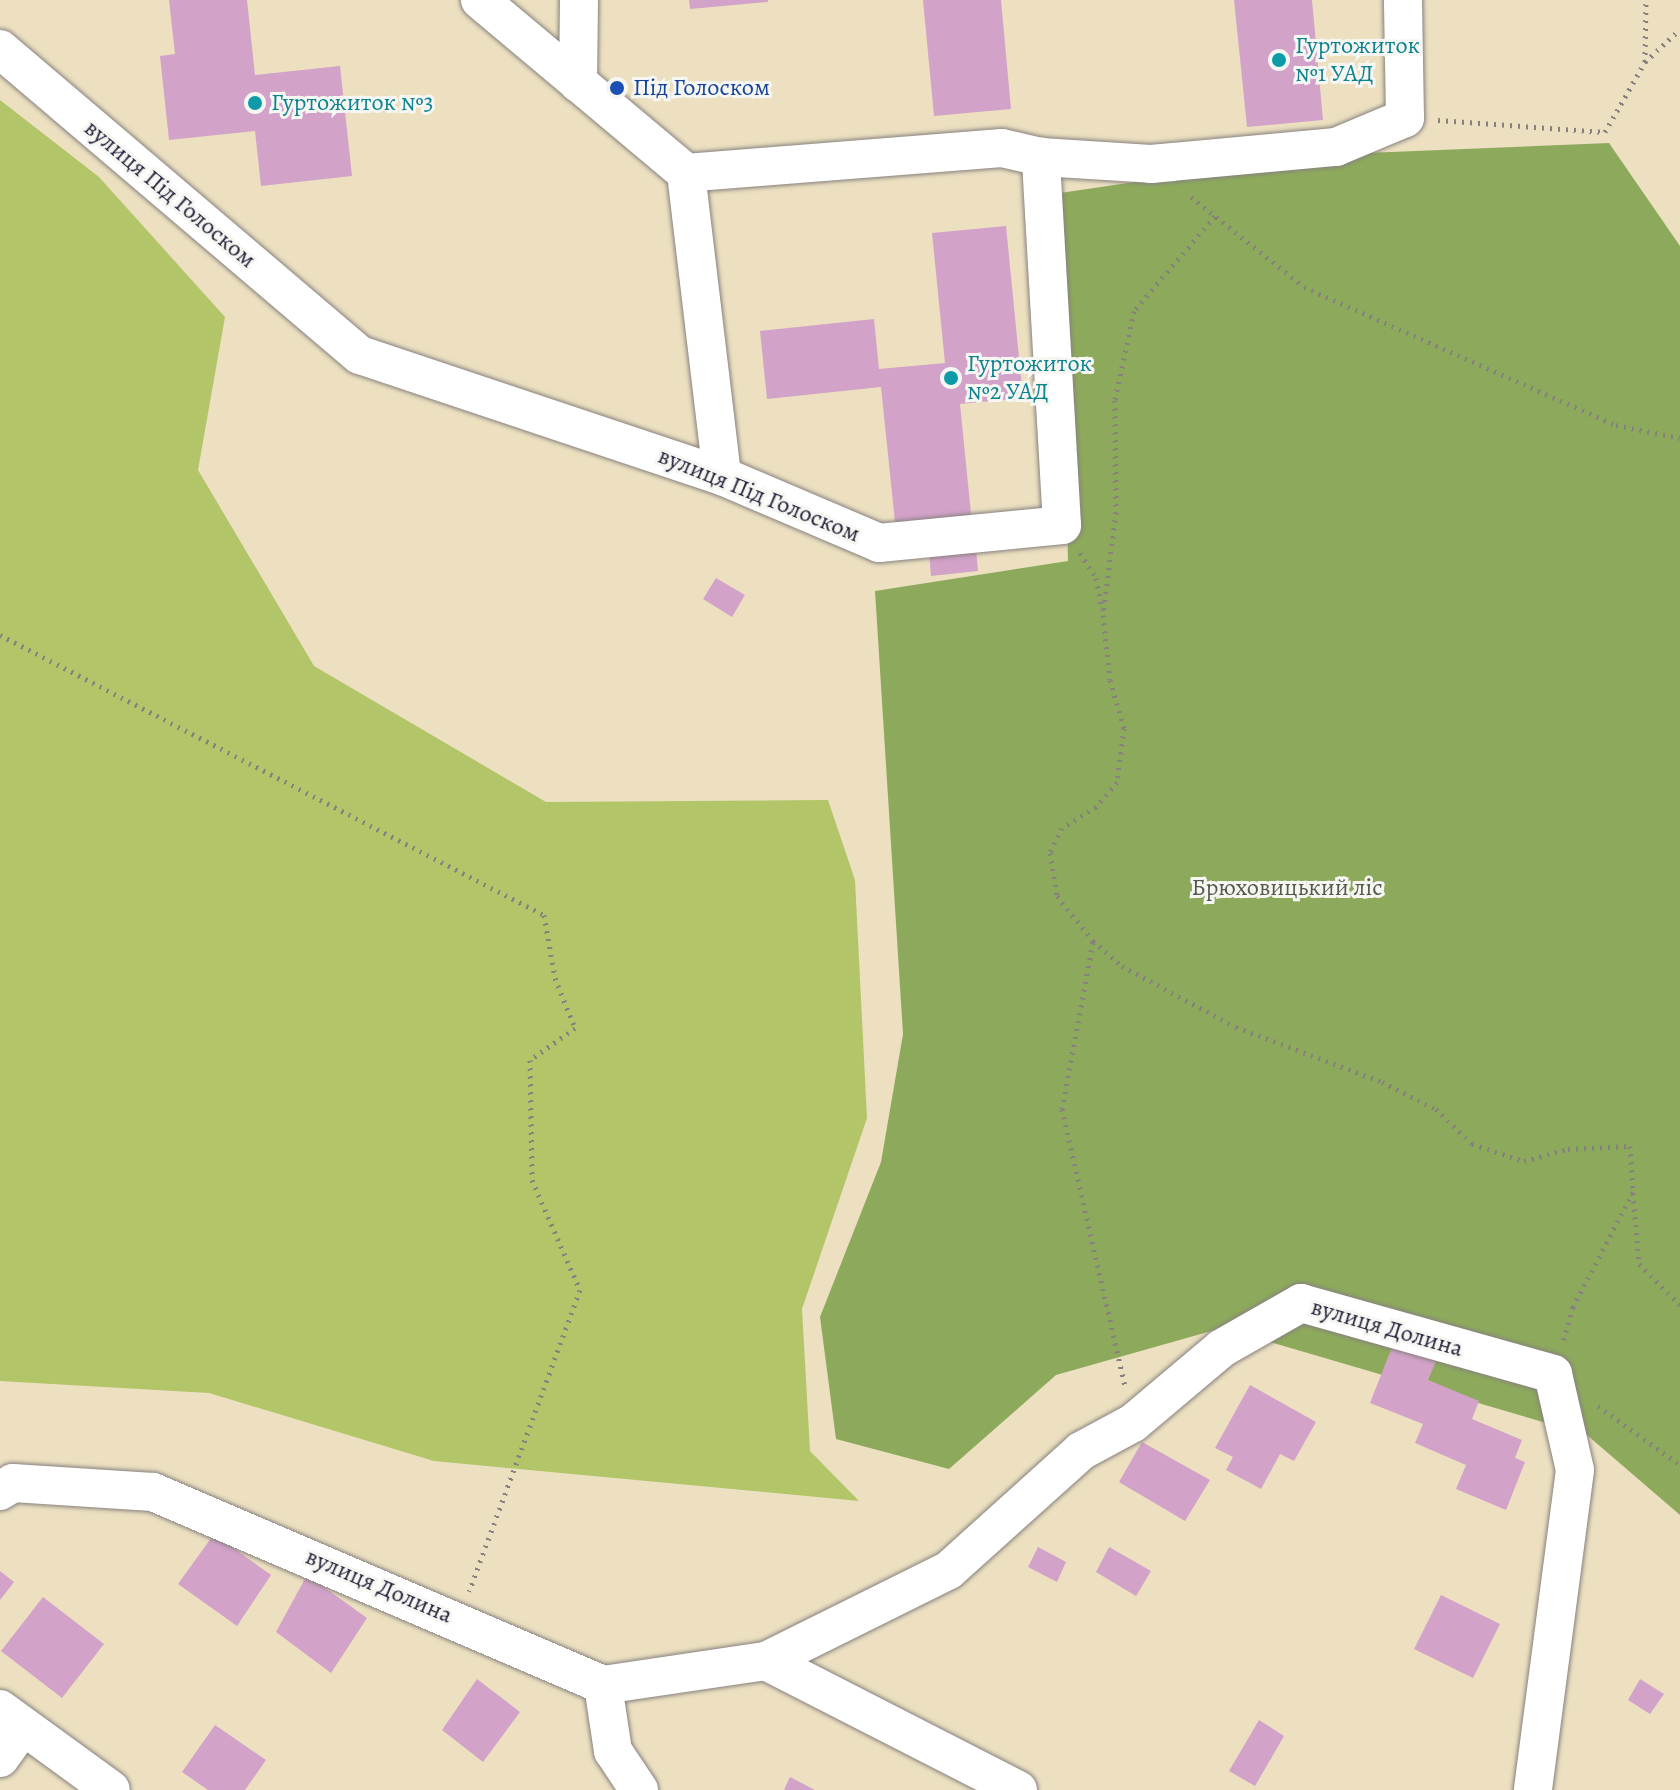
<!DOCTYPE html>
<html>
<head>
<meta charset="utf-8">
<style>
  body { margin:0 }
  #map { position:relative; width:1680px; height:1790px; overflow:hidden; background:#ece0c1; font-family:Alegreya,serif }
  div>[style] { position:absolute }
  .green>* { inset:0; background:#b2c568 }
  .forest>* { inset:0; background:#8daa5c }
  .building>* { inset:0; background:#d2a2c9 }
  .path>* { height:5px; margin-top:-2.5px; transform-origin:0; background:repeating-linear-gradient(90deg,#87817e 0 2px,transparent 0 8px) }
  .roads { filter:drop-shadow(0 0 2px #87817e) drop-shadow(0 0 2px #87817e) }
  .minor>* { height:38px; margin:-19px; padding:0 19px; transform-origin:19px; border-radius:19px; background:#fff }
  .dots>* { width:22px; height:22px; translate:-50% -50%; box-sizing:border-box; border:4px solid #f6f6f2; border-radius:50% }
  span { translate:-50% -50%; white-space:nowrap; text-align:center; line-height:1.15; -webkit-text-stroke:6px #f6f6f2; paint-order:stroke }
  .culture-label { font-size:24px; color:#0d838f }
  .left { translate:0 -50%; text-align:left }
  .transit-label { font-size:24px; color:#164399 }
  .street-label { font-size:24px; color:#22223b }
  .park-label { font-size:24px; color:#545b4b }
</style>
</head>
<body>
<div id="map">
  <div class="green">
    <div style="clip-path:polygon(0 100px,99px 177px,225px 317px,198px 470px,314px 666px,546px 802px,828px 800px,855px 880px,867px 1118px,802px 1309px,810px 1451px,859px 1501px,434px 1461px,209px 1393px,0 1381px)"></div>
  </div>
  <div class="forest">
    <div style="clip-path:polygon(1609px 143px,1680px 246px,1680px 1515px,1587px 1435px,1222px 1328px,1056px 1375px,949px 1469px,836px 1439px,820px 1317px,881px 1162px,903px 1034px,875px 591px,1068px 561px,1060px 193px,1317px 155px)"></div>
  </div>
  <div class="building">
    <div style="clip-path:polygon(169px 0,247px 0,255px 75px,340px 66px,352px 176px,261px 186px,255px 131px,169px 140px,160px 56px,175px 54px)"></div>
    <div style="clip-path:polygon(689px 0,768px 0,768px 2px,690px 9px)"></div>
    <div style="clip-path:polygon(923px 0,1001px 0,1011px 109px,934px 116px)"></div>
    <div style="clip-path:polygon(1234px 0,1312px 0,1323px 120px,1247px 127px)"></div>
    <div style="clip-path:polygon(1006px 226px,1023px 398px,960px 404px,972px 524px,896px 532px,881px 387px,767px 399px,760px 331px,874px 319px,879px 369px,945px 363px,932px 233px)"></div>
    <div style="clip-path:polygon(976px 549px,978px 571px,931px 576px,929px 553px)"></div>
    <div style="clip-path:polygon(716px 578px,745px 595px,732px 617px,703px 599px)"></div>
    <div style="clip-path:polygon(1394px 1342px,1437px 1359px,1428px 1380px,1479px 1401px,1472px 1419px,1522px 1440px,1515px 1458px,1525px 1462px,1506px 1510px,1456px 1489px,1466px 1465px,1415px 1443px,1423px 1424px,1370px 1403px)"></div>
    <div style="clip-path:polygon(1250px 1385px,1316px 1422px,1294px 1461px,1280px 1454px,1261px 1489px,1226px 1470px,1233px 1457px,1215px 1448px)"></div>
    <div style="clip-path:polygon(1142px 1442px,1210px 1480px,1185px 1521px,1119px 1482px)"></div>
    <div style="clip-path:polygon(214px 1534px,271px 1575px,237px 1626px,178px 1584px)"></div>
    <div style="clip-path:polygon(1038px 1547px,1066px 1562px,1057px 1582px,1028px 1567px)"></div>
    <div style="clip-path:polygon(1109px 1547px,1151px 1571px,1136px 1596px,1096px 1572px)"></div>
    <div style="clip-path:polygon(0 1571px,14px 1582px,0 1600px)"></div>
    <div style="clip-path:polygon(307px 1575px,367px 1618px,331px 1673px,276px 1632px)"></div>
    <div style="clip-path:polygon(1441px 1595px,1500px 1624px,1473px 1678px,1414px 1649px)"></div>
    <div style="clip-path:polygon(43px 1597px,104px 1644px,62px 1698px,1px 1651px)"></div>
    <div style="clip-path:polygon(477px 1679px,520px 1712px,483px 1762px,442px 1730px)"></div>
    <div style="clip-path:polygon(1640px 1679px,1664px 1694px,1650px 1714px,1628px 1700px)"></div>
    <div style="clip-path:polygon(1259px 1720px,1284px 1736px,1255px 1786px,1229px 1771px)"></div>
    <div style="clip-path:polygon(215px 1725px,266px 1760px,245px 1790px,208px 1790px,182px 1772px)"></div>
    <div style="clip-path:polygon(790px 1777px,815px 1790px,784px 1790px)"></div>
  </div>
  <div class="path">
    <div style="left:1645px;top:62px;width:62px;rotate:-89.1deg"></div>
    <div style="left:1438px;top:120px;width:167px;rotate:4.1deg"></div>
    <div style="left:1605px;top:132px;width:81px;rotate:-60.3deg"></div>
    <div style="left:1645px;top:62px;width:48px;rotate:-43.3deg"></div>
    <div style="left:1191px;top:197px;width:144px;rotate:38.5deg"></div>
    <div style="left:1304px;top:287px;width:341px;rotate:23.9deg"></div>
    <div style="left:1616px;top:425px;width:65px;rotate:11.5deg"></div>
    <div style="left:1215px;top:216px;width:125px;rotate:130.5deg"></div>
    <div style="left:1134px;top:311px;width:91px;rotate:102.1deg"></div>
    <div style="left:1115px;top:400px;width:112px;rotate:89.5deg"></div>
    <div style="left:1116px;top:512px;width:104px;rotate:97.2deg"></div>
    <div style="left:1103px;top:615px;width:65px;rotate:83.9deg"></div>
    <div style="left:1110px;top:680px;width:50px;rotate:73.7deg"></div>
    <div style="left:1124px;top:728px;width:54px;rotate:97.4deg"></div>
    <div style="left:1117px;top:782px;width:33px;rotate:130deg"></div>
    <div style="left:1096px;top:807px;width:40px;rotate:148deg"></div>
    <div style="left:1062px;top:828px;width:28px;rotate:116deg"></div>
    <div style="left:1050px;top:853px;width:44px;rotate:80.8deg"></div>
    <div style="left:1057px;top:896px;width:58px;rotate:51.3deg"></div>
    <div style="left:1093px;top:941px;width:38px;rotate:41deg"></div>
    <div style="left:1122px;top:966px;width:129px;rotate:28.2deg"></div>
    <div style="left:1236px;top:1027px;width:156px;rotate:20.6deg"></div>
    <div style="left:1382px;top:1082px;width:60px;rotate:26.6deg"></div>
    <div style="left:1436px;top:1109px;width:50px;rotate:44.2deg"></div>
    <div style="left:1472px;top:1144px;width:55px;rotate:18.1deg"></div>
    <div style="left:1524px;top:1161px;width:46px;rotate:-15.3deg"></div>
    <div style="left:1568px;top:1149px;width:62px;rotate:-2.8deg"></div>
    <div style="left:1630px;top:1146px;width:46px;rotate:86.3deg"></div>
    <div style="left:1633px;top:1192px;width:130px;rotate:117.6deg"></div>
    <div style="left:1573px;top:1307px;width:35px;rotate:106deg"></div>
    <div style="left:1080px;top:553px;width:30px;rotate:57deg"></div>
    <div style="left:1096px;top:578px;width:33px;rotate:79deg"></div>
    <div style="left:0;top:635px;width:612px;rotate:27.24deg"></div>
    <div style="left:544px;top:915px;width:64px;rotate:80.1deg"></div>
    <div style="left:555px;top:978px;width:54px;rotate:68.2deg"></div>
    <div style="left:575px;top:1028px;width:55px;rotate:144.6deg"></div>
    <div style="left:530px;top:1060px;width:120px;rotate:89deg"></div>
    <div style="left:532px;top:1180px;width:120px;rotate:66.4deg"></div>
    <div style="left:580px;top:1290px;width:321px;rotate:110.2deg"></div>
    <div style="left:1093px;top:942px;width:170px;rotate:100.5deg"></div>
    <div style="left:1062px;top:1109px;width:284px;rotate:77.2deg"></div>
    <div style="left:1633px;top:1193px;width:71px;rotate:85.2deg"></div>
    <div style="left:1639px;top:1264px;width:58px;rotate:45deg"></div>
    <div style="left:1598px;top:1406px;width:101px;rotate:35.7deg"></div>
  </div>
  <div class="roads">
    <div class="minor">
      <div style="left:480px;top:0;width:269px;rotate:40deg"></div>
      <div style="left:686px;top:173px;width:305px;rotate:83.2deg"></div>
      <div style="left:0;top:49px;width:472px;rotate:40.4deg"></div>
      <div style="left:360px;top:355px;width:382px;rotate:18.5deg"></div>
      <div style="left:722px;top:476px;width:171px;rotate:23.1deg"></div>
      <div style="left:879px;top:543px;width:184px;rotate:-5.6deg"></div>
      <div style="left:1062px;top:525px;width:369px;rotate:-93.3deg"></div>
      <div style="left:1041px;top:157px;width:40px;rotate:-167deg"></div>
      <div style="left:1002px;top:148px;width:317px;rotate:175.5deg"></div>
      <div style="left:578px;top:83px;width:83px;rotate:-89.3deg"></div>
      <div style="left:1041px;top:157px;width:110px;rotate:3.6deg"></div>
      <div style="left:1151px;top:164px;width:186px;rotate:-5.3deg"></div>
      <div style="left:1336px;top:147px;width:75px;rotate:-22.8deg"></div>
      <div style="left:1405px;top:118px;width:118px;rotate:-91deg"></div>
      <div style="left:0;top:1491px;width:15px;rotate:-32deg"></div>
      <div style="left:13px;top:1483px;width:140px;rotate:3.7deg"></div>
      <div style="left:153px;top:1492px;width:490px;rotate:23.2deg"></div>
      <div style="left:603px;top:1685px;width:165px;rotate:-8.4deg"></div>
      <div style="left:766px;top:1661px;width:204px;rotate:-26.4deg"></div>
      <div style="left:949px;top:1570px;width:178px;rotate:-42deg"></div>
      <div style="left:1081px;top:1451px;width:59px;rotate:-28.3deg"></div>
      <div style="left:1133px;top:1423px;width:116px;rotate:-40.1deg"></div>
      <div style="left:1222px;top:1348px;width:91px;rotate:-29.7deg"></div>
      <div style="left:1301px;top:1303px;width:262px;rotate:15.7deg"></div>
      <div style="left:1553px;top:1374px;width:98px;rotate:77.1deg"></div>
      <div style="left:1575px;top:1470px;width:323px;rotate:97.5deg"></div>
      <div style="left:766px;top:1661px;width:283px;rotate:27.1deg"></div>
      <div style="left:603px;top:1685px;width:67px;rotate:81.4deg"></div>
      <div style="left:613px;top:1751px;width:47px;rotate:56.3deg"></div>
      <div style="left:0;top:1709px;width:137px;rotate:36.1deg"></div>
      <div style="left:0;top:1758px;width:39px;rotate:-54deg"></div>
    </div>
  </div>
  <div class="dots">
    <div style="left:1279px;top:60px;background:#0f9aa8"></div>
    <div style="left:617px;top:88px;background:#1a4fb4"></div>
    <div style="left:255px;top:103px;background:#0f9aa8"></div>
    <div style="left:951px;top:378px;background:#0f9aa8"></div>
  </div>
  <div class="culture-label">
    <span class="left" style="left:1295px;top:60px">Гуртожиток<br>№1 УАД</span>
    <span class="left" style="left:271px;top:103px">Гуртожиток №3</span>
    <span class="left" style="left:967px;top:378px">Гуртожиток<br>№2 УАД</span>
  </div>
  <div class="transit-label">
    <span class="left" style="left:633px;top:88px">Під Голоском</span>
  </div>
  <div class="street-label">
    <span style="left:170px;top:194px;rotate:40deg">вулиця Під Голоском</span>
    <span style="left:759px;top:495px;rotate:22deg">вулиця Під Голоском</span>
    <span style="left:1387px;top:1328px;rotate:16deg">вулиця Долина</span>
    <span style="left:379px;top:1586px;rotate:23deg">вулиця Долина</span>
  </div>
  <div class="park-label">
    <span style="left:1287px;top:888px">Брюховицький ліс</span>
  </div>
</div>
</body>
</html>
